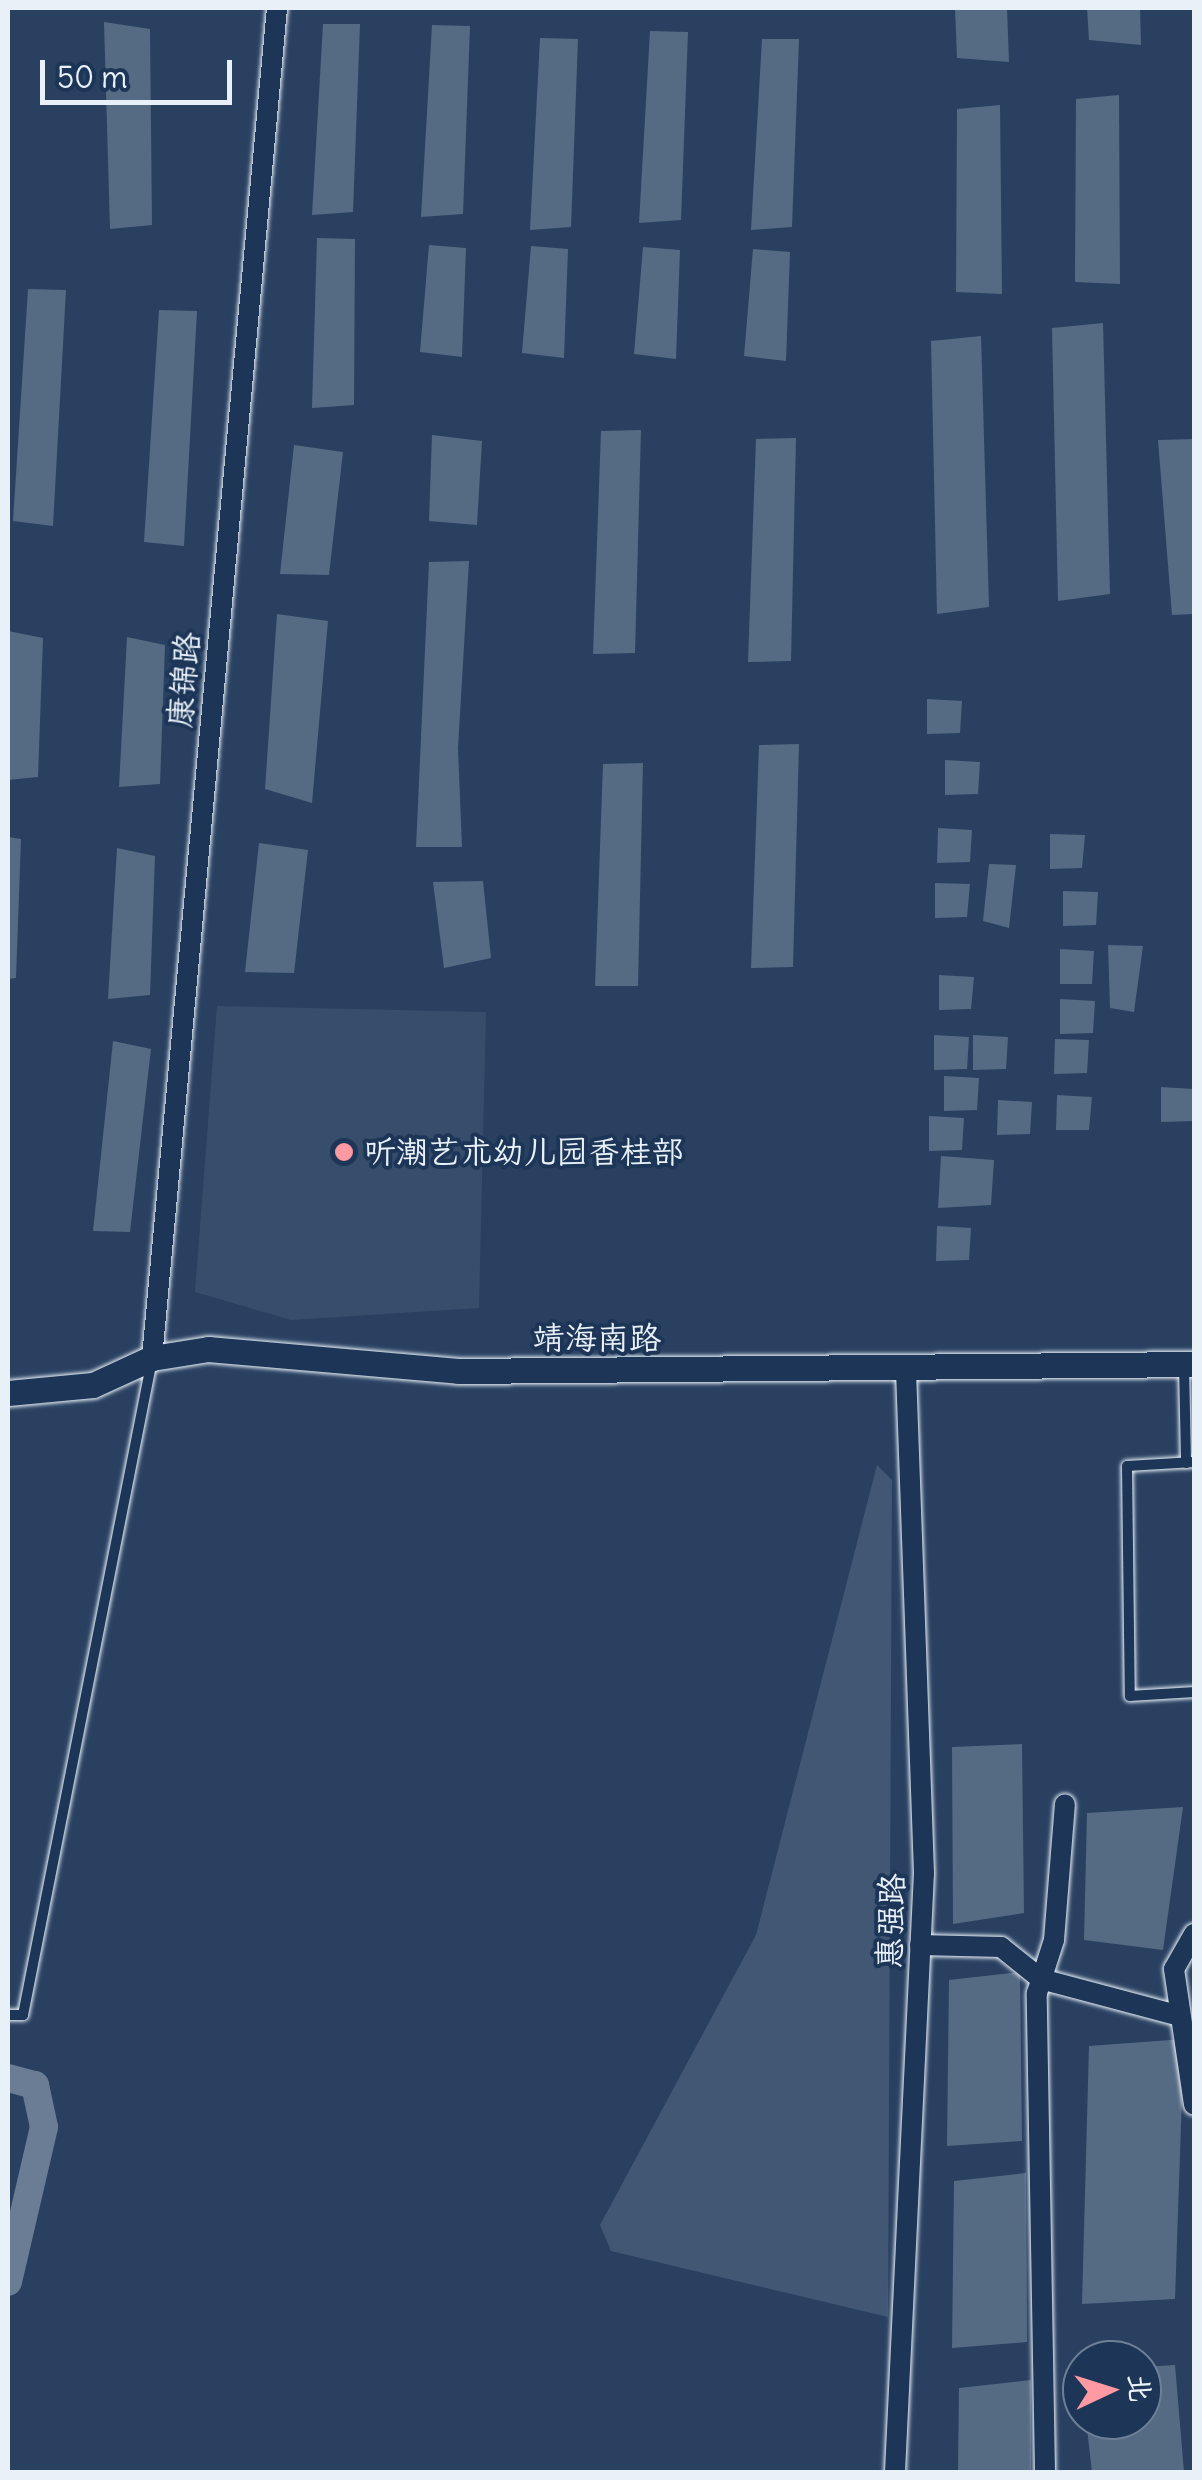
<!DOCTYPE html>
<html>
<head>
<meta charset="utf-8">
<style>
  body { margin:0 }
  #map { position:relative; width:1202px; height:2480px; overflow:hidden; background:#294061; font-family:Delius,"LXGW WenKai TC",sans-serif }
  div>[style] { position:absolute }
  .built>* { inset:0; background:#364d6b }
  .green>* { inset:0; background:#415774 }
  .canal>* { height:28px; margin:-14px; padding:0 14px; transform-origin:14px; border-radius:14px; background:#6b7c95 }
  .building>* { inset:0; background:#556a83 }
  .roads { filter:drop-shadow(0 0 2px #e8f1f8) drop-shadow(0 0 2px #e8f1f8) }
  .service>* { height:10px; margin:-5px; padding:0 5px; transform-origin:5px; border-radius:5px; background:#1d3557 }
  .minor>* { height:20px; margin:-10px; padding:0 10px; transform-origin:10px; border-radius:10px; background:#1d3557 }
  .tertiary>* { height:25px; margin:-12.5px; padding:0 12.5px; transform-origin:12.5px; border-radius:12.5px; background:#1d3557 }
  .dots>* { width:28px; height:28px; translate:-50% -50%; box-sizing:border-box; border:5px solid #1d3557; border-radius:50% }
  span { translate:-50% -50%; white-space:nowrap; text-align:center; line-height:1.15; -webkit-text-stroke:8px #1d3557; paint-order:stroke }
  .street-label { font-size:32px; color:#e8f1f8 }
  .poi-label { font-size:32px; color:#e8f1f8 }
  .left { translate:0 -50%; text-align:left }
  .frame { position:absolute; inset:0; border:10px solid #e8f1f8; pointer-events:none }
  .north { position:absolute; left:1062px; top:2340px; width:100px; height:100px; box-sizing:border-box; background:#1d3557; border:2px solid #6e8097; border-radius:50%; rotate:86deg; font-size:28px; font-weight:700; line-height:40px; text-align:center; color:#e8f1f8 }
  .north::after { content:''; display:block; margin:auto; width:35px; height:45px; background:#ff9aa2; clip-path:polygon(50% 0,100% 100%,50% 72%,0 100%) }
  .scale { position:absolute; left:40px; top:60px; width:192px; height:45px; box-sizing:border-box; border:5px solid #e8f1f8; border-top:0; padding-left:12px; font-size:30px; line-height:35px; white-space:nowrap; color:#e8f1f8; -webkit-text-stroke:8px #1d3557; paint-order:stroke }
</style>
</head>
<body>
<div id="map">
  <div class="built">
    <div style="clip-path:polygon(217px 1006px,486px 1012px,479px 1308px,291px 1320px,195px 1292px)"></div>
  </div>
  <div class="green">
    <div style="clip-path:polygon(877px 1465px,892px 1480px,888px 2317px,611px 2251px,600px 2225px,756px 1935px)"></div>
  </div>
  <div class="canal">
    <div style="left:8px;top:2078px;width:28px;rotate:15deg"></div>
    <div style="left:35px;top:2085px;width:43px;rotate:77.9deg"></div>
    <div style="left:44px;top:2127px;width:159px;rotate:103.1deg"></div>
  </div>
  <div class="building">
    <div style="clip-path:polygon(955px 8px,1007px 8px,1009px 62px,957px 58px)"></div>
    <div style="clip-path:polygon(1087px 8px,1140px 8px,1141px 45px,1089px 40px)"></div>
    <div style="clip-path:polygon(104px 22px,150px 29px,152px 225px,110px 229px)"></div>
    <div style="clip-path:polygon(323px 24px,360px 24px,353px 212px,312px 215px)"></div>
    <div style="clip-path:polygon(432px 25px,470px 26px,463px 214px,421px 217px)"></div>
    <div style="clip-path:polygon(650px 31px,688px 32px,681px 220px,639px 223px)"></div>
    <div style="clip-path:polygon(540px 38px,578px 39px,571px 227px,530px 230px)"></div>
    <div style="clip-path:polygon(762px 39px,799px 39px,792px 227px,751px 230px)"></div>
    <div style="clip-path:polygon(1119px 95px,1120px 284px,1075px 282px,1076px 99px)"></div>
    <div style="clip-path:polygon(1000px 105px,1002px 294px,956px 292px,957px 109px)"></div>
    <div style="clip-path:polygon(317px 238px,355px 239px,354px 405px,312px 408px)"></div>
    <div style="clip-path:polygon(429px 245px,466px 248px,462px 357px,420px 352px)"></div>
    <div style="clip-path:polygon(531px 246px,568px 249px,564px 358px,522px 353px)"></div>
    <div style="clip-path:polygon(643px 247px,680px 250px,676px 359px,634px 354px)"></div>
    <div style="clip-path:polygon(753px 249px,790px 252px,786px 361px,744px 356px)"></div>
    <div style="clip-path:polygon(28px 289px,66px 290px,53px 526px,13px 521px)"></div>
    <div style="clip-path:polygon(159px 310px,197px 311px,184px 546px,144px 542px)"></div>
    <div style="clip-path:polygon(1103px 323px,1110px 594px,1058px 601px,1052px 328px)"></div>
    <div style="clip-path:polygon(981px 336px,989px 607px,937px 614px,931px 341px)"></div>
    <div style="clip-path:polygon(641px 430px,635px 653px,593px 654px,601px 431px)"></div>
    <div style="clip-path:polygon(432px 435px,482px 441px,477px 525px,429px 521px)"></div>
    <div style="clip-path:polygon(796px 438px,791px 661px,748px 662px,756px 439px)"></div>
    <div style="clip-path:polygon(1194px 439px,1194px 614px,1172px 615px,1158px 440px)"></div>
    <div style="clip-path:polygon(294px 445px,343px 452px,329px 575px,280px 574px)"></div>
    <div style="clip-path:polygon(469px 561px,458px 748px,462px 847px,416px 847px,429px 562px)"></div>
    <div style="clip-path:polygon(277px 614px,328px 621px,312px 803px,265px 789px)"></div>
    <div style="clip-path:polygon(8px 631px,43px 638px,38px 777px,8px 780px)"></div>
    <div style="clip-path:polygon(127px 637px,165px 645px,160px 784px,119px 787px)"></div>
    <div style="clip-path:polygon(927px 699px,962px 701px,960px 733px,927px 734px)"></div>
    <div style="clip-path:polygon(799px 744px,793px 967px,751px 968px,759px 745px)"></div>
    <div style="clip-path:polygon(945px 760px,980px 762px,978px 794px,945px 795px)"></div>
    <div style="clip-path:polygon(643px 763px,638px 986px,595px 986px,603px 764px)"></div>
    <div style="clip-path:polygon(938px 828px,972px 830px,970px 862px,937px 863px)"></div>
    <div style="clip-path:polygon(1050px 834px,1085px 835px,1082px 868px,1050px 869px)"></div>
    <div style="clip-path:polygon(8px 837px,21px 839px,16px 978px,8px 979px)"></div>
    <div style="clip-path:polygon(259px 843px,308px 850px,294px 973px,245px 972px)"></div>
    <div style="clip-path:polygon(117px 848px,155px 856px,150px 995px,108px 999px)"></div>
    <div style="clip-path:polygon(989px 864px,1016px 865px,1009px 928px,983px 921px)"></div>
    <div style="clip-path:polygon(483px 881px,491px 958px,444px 968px,433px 882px)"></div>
    <div style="clip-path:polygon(935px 883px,970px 884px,967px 917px,935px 918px)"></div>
    <div style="clip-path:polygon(1063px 891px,1098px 892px,1096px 925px,1063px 926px)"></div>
    <div style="clip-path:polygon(1108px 945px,1143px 946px,1134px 1012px,1110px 1008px)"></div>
    <div style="clip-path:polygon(1060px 949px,1094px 951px,1092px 984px,1060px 984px)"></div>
    <div style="clip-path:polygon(939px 975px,974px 977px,971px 1009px,939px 1010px)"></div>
    <div style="clip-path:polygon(1060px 999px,1095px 1001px,1093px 1033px,1060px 1034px)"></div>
    <div style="clip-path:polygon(934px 1035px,969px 1037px,967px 1069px,934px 1070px)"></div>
    <div style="clip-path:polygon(973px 1035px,1008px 1037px,1006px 1069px,973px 1070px)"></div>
    <div style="clip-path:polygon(1055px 1039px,1089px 1040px,1087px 1073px,1054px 1074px)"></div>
    <div style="clip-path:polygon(113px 1041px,151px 1049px,130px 1232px,93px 1231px)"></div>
    <div style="clip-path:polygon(944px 1076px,979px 1078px,977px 1110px,944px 1111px)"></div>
    <div style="clip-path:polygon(1161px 1087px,1194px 1089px,1194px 1121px,1161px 1122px)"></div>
    <div style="clip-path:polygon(1057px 1095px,1092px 1097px,1089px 1130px,1056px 1130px)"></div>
    <div style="clip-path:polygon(998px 1100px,1032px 1102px,1030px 1134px,997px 1135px)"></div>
    <div style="clip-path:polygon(929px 1116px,964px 1118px,962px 1150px,929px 1151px)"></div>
    <div style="clip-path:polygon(941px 1156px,994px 1160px,991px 1205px,938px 1208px)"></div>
    <div style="clip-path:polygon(937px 1226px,971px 1228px,969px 1260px,936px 1261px)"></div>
    <div style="clip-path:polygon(1022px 1744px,1024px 1913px,953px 1924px,952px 1747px)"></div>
    <div style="clip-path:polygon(1183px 1807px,1163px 1950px,1084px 1940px,1087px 1813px)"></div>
    <div style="clip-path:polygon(1020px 1972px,1022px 2141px,947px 2146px,949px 1980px)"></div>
    <div style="clip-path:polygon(1184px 2039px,1175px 2299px,1082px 2304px,1089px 2046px)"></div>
    <div style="clip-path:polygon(1026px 2173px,1027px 2342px,952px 2348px,954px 2181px)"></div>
    <div style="clip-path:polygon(1175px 2365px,1184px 2472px,1092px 2472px,1086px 2420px,1142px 2420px,1142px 2367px)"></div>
    <div style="clip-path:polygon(1031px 2380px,1031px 2472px,958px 2472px,959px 2388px)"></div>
  </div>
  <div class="roads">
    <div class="service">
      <div style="left:1184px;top:1365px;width:98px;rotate:88.8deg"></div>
      <div style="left:1194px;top:1462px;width:67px;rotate:176.6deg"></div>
      <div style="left:1127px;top:1466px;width:230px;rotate:89.3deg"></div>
      <div style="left:1130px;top:1696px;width:64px;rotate:-3.6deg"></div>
      <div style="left:8px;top:2015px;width:15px"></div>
      <div style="left:23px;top:2015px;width:668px;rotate:-78.86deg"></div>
    </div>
    <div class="minor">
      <div style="left:152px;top:1358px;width:1356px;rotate:-84.71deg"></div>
      <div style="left:1194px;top:1934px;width:40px;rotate:119.7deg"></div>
      <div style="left:1174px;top:1969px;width:137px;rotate:81.6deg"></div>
      <div style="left:920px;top:1945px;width:81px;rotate:1.4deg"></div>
      <div style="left:1001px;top:1947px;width:51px;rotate:38.7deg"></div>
      <div style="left:1041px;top:1979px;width:144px;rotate:14.9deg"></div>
      <div style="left:895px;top:2472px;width:600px;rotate:-87.23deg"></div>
      <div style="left:924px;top:1873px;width:503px;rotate:-92.05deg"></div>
      <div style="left:1045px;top:2472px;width:479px;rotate:-91deg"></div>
      <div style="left:1037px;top:1993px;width:56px;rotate:-72.2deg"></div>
      <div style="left:1054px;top:1940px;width:136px;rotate:-85.4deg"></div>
    </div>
    <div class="tertiary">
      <div style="left:8px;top:1393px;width:85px;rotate:-5.4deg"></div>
      <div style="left:93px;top:1385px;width:65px;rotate:-24.6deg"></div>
      <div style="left:152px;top:1358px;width:57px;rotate:-9.1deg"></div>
      <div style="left:208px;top:1349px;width:251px;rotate:5deg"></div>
      <div style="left:458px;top:1371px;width:736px;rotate:-0.54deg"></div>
    </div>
  </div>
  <div class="dots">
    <div style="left:344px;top:1152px;background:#ff9aa2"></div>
  </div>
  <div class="street-label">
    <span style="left:184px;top:680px;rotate:-85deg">康锦路</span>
    <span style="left:597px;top:1338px">靖海南路</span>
    <span style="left:891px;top:1921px;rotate:-88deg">惠强路</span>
  </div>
  <div class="poi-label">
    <span class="left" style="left:364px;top:1152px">听潮艺术幼儿园香桂部</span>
  </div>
  <div class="frame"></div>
  <div class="north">北</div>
  <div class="scale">50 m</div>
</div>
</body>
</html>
